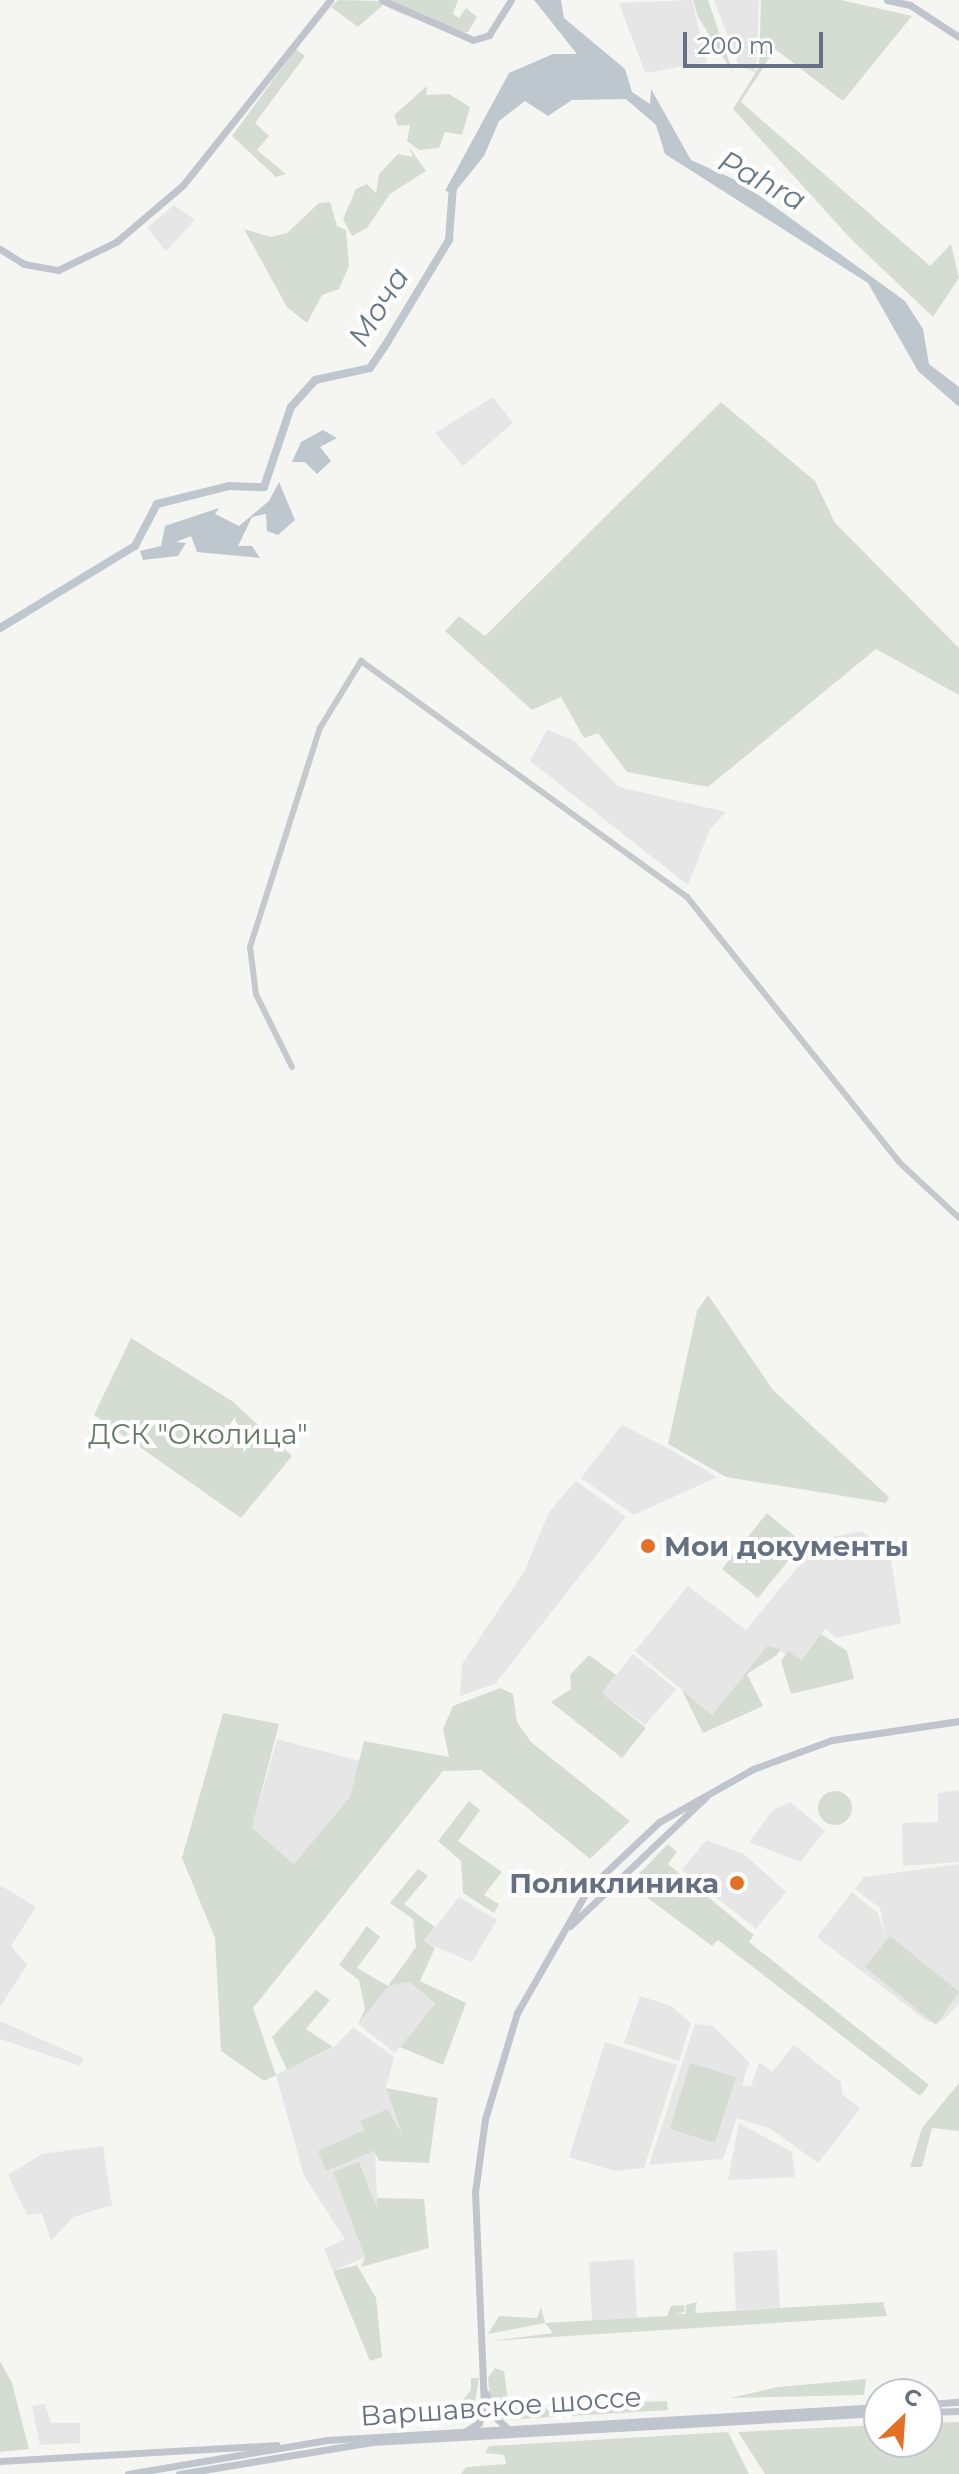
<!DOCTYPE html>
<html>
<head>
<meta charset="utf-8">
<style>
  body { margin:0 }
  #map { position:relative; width:959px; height:2474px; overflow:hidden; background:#f5f6f2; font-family:Montserrat,sans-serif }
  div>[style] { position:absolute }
  .built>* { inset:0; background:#e6e6e6 }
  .green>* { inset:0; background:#d5ddd3 }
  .round { border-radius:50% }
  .water>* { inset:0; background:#bec7cd }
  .river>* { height:8px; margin:-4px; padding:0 4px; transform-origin:4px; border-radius:4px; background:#bec7cd }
  .tertiary>* { height:6px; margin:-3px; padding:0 3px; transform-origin:3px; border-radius:3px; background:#c6c8cc }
  .secondary>* { height:7px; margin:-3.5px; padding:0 3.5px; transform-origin:3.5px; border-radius:3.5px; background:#c0c5cd }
  .primary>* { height:7px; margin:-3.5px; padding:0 3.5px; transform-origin:3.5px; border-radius:3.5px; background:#c0c5cd }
  .dots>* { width:22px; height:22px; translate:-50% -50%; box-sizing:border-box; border:4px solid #fff; border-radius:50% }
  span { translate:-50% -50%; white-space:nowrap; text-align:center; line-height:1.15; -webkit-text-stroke:8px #fff; paint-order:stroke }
  .park-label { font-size:28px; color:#647a63 }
  .poi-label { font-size:28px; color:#657183; font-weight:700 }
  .left { translate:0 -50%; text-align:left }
  .right { translate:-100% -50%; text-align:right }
  .street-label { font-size:28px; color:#657183 }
  .water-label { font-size:30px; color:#657987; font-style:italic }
  .north { position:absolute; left:863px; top:2378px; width:80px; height:80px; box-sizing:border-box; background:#fff; border:2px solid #c1c6cd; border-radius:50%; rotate:25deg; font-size:22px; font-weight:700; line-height:32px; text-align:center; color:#657183 }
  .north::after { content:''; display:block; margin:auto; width:28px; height:36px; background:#e37025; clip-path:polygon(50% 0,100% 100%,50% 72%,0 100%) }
  .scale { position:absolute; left:683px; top:32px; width:140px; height:36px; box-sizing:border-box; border:4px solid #657183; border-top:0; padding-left:10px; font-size:24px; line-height:28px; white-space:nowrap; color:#657183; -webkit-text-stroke:6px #fff; paint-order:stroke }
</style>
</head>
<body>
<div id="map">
  <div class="built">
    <div style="clip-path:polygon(692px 0,707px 62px,645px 73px,619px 3px)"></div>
    <div style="clip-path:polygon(714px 0,759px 0,756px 73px,739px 66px)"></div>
    <div style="clip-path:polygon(174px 205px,195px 220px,166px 251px,147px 228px)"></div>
    <div style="clip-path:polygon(493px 397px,513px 423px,463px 466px,435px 433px)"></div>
    <div style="clip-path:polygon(547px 730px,572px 739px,619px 787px,726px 812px,710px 829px,688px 885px,530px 761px)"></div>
    <div style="clip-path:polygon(622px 1425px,671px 1450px,717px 1477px,634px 1515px,581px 1478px)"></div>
    <div style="clip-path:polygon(576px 1481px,626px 1517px,495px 1684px,460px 1696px,462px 1664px,524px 1572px,549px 1512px)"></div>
    <div style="clip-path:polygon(862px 1531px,890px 1554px,901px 1623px,837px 1638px,825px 1629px,800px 1660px,767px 1646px,712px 1715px,635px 1651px,688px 1586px,746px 1630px,821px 1539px)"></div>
    <div style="clip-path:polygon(633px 1654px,676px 1689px,645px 1725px,602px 1693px)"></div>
    <div style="clip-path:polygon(277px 1739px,360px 1761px,350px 1797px,294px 1864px,252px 1828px)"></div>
    <div style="clip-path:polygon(959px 1790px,959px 1862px,903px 1866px,902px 1823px,938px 1822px,938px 1793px)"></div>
    <div style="clip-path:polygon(790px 1802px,825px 1831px,800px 1862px,749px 1842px,773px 1810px)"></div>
    <div style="clip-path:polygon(706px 1840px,744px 1854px,786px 1892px,756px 1929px,682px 1870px)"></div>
    <div style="clip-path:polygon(959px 1864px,959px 2004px,941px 2022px,928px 2022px,817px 1937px,852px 1892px,878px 1913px,885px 1934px,880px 1908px,855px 1889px,864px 1877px)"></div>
    <div style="clip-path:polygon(0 1885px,36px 1907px,11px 1946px,27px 1965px,0 2007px)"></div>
    <div style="clip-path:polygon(459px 1897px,497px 1920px,472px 1962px,424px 1942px)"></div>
    <div style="clip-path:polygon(409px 1982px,435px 2005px,395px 2053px,358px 2024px,389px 1986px)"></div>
    <div style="clip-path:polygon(640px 1996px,671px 2006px,691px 2023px,679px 2061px,624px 2043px)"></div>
    <div style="clip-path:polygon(0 2021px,83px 2058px,81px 2066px,0 2039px)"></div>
    <div style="clip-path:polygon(695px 2024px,713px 2026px,749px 2062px,742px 2085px,751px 2087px,759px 2062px,772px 2072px,794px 2045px,841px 2082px,842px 2094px,860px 2109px,818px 2163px,771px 2129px,737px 2118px,723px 2159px,649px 2165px)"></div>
    <div style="clip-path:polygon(353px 2027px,394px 2057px,386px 2088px,404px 2140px,375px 2151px,377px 2198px,407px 2239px,333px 2271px,324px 2249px,345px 2239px,304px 2176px,276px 2075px,333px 2048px)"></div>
    <div style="clip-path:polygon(605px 2042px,677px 2065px,644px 2168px,615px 2171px,569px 2157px)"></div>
    <div style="clip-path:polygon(739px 2123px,792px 2152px,795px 2177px,728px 2180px)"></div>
    <div style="clip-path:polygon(103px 2146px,112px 2205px,73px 2217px,51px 2241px,42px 2213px,27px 2215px,8px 2175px,42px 2154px)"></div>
    <div style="clip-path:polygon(777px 2250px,780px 2308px,736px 2310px,733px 2252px)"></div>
    <div style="clip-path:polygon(634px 2259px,637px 2318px,592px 2320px,589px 2262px)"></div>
    <div style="clip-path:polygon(45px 2404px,51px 2423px,80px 2423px,80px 2443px,40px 2445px,32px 2406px)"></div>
  </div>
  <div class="green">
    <div style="clip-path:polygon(338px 0,380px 1px,415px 20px,383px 5px,358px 27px,331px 7px)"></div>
    <div style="clip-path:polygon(387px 0,458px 0,453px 14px,459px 18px,466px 8px,477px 17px,468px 32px,453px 33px)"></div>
    <div style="clip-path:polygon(693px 0,708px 0,733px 73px,698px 17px)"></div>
    <div style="clip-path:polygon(761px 0,841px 0,912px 16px,843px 101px,775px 49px,741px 102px,930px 266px,951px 244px,959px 278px,933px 317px,850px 238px,733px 109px,759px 67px)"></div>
    <div style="clip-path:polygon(296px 49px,305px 56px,255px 123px,269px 136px,257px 150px,286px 174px,276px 177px,232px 136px)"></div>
    <div style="clip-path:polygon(427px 86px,426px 95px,449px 94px,470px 107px,462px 135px,445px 132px,439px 148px,419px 150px,407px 141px,410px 125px,398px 126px,394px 115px)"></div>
    <div style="clip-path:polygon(409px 147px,426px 171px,390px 194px,367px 228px,352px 236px,343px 219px,356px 189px,367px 184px,376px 193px,379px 174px,398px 154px,413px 157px)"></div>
    <div style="clip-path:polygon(330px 202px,337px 226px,346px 230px,349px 266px,339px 289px,322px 295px,307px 323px,287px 307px,244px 229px,271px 237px,287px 233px,319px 203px)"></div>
    <div style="clip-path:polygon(721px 402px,815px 481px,835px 523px,959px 648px,959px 695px,876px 649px,708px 787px,627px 772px,598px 733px,584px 738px,561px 697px,532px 710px,445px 631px,459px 616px,485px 636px)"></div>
    <div style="clip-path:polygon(708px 1295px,773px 1390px,889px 1497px,886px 1503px,726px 1477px,668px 1444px,697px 1311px)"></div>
    <div style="clip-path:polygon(131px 1338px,232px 1401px,292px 1456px,241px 1518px,94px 1415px)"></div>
    <div style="clip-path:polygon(767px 1513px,803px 1543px,758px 1598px,722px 1569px)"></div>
    <div style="clip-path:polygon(821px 1634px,847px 1651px,854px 1679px,791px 1694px,781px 1661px,788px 1651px,801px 1660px)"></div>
    <div style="clip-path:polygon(767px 1646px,780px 1649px,777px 1655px,747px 1674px,763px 1706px,703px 1733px,682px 1690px,712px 1715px)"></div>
    <div style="clip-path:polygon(589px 1655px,616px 1675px,602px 1693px,646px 1728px,622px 1758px,551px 1702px,571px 1689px,570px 1675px)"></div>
    <div style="clip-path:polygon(500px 1688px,513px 1694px,517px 1722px,531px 1742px,630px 1821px,590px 1859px,481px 1770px,443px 1771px,253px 2008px,276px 2075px,264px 2081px,221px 2051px,215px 1938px,182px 1858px,223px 1713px,279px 1724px,252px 1828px,294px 1864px,350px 1797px,364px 1741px,449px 1757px,443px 1729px,453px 1706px)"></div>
    <div class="round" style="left:818px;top:1791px;width:34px;height:34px"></div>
    <div style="clip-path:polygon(469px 1801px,480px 1810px,458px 1841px,502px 1872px,484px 1895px,499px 1904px,494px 1913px,463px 1893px,461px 1861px,438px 1841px)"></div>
    <div style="clip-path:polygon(668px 1844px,677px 1852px,668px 1864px,754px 1935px,749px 1942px,929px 2085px,920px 2096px,718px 1940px,712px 1946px,629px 1884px)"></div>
    <div style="clip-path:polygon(418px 1869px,428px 1876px,404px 1904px,435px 1927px,424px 1941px,435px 1948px,420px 1981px,466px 2003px,443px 2065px,400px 2047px,435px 2004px,409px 1982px,389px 1986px,358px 2024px,365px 2009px,359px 1980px,339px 1965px,367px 1926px,380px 1937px,357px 1968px,388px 1986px,416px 1947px,413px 1919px,390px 1903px)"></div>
    <div style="clip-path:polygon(890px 1936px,959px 1992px,936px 2025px,865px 1967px)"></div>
    <div style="clip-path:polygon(316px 1990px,330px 2000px,306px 2029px,333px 2047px,287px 2070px,272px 2037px)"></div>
    <div style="clip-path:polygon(690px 2063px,736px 2077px,715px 2143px,670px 2129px)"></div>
    <div style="clip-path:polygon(959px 2083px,959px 2131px,932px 2128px,922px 2167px,910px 2167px,922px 2128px)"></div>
    <div style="clip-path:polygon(386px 2088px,438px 2098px,429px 2163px,379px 2161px,374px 2151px,326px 2171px,318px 2151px,364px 2130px,360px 2121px,387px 2109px,402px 2134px)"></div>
    <div style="clip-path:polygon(359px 2162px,377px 2209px,377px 2198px,424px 2199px,429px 2248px,361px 2267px,365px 2257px,333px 2172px)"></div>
    <div style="clip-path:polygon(357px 2265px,376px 2298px,382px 2357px,370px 2361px,333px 2271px)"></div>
    <div style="clip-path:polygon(697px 2302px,695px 2313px,883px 2302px,887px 2316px,489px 2341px,553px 2333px,545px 2323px,488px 2334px,499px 2316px,537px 2318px,541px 2307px,545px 2323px,667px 2316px,671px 2306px,684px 2305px,685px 2312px,675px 2314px,686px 2314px,686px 2305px)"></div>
    <div style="clip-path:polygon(0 2361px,12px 2383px,29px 2449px,0 2452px)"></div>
    <div style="clip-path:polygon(495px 2368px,504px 2371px,509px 2408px,667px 2401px,668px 2410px,504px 2420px,491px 2406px,488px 2378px)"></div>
    <div style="clip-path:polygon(471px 2378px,479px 2378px,472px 2421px,416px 2421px,448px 2418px,471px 2390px)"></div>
    <div style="clip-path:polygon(866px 2379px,864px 2395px,730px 2398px,778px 2387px)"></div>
    <div style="clip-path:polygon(959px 2422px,959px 2474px,765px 2474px,738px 2432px,879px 2425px,879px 2442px,927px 2442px,927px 2423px)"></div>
    <div style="clip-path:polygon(728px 2432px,749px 2474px,461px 2474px,466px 2467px,506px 2464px,504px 2455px,485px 2453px,489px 2446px)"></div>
  </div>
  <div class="water">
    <div style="clip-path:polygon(534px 0,561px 0,564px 18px,625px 69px,632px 92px,650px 104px,651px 89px,691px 160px,742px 183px,905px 301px,923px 329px,929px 364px,959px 387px,959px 407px,918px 371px,868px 283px,665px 154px,656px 125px,626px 99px,572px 100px,548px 116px,525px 101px,499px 121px,484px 156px,454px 193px,445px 191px,509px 73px,553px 54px,577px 54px)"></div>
    <div style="clip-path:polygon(323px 430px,337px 438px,320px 447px,331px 461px,317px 474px,305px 462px,292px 462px,301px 442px)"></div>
    <div style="clip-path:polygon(279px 482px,295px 520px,278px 535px,267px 531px,266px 514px,252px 517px,238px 546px,252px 546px,260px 558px,197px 552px,191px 536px,176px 542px,186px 543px,178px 556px,143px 560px,140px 551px,161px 546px,165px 526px,219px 508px,215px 514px,239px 526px,269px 501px)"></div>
  </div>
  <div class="river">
    <div style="left:0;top:628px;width:158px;rotate:-31.3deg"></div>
    <div style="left:135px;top:546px;width:47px;rotate:-62.4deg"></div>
    <div style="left:157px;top:504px;width:74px;rotate:-14deg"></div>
    <div style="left:229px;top:486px;width:35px;rotate:2deg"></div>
    <div style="left:264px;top:487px;width:84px;rotate:-71.4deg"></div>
    <div style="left:291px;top:407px;width:36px;rotate:-48deg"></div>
    <div style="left:315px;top:380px;width:56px;rotate:-12.3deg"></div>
    <div style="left:370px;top:368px;width:32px;rotate:-56deg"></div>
    <div style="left:388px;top:341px;width:118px;rotate:-58.9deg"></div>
    <div style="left:449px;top:240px;width:55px;rotate:-85.8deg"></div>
  </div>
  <div class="tertiary">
    <div style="left:292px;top:1067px;width:81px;rotate:-116.3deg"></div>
    <div style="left:256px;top:994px;width:47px;rotate:-97.3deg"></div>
    <div style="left:250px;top:947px;width:230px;rotate:-72.3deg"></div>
    <div style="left:320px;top:728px;width:79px;rotate:-58.5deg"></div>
    <div style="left:361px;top:661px;width:402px;rotate:35.9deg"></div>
    <div style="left:687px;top:897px;width:339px;rotate:51.3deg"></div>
    <div style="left:899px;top:1162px;width:82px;rotate:43deg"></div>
  </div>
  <div class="secondary">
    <div style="left:382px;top:0;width:99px;rotate:23.7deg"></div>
    <div style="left:473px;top:40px;width:17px;rotate:-17deg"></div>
    <div style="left:489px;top:35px;width:41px;rotate:-57.8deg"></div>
    <div style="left:887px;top:0;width:24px;rotate:12deg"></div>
    <div style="left:910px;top:5px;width:59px;rotate:33.1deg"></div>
    <div style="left:0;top:249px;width:28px;rotate:32deg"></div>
    <div style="left:24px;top:264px;width:35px;rotate:10deg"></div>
    <div style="left:58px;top:270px;width:64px;rotate:-25.8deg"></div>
    <div style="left:116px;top:242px;width:88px;rotate:-40.4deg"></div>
    <div style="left:183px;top:185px;width:236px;rotate:-51.5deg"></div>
    <div style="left:570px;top:1926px;width:187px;rotate:-43.5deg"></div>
    <div style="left:486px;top:2393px;width:23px;rotate:72deg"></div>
    <div style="left:493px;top:2415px;width:21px;rotate:43deg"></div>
    <div style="left:466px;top:2431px;width:15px;rotate:-32deg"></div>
    <div style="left:479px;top:2423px;width:18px;rotate:-74deg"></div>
    <div style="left:484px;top:2406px;width:214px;rotate:-92.4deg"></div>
    <div style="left:475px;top:2192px;width:74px;rotate:-82.2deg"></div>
    <div style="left:485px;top:2119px;width:111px;rotate:-73.2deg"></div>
    <div style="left:517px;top:2013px;width:143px;rotate:-60.2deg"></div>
    <div style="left:588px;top:1889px;width:98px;rotate:-43.3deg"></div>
    <div style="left:659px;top:1822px;width:108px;rotate:-29.4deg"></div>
    <div style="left:753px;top:1769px;width:84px;rotate:-20.2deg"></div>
    <div style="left:832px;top:1740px;width:128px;rotate:-8.5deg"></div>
    <div style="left:0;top:2461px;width:277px;rotate:-3.3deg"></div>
  </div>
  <div class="primary">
    <div style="left:927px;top:2404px;width:32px;rotate:-4deg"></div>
    <div style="left:927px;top:2412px;width:32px;rotate:-2deg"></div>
    <div style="left:128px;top:2474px;width:202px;rotate:-9.7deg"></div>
    <div style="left:327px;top:2440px;width:553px;rotate:-3.42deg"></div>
    <div style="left:179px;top:2474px;width:196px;rotate:-9.4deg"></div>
    <div style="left:372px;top:2442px;width:508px;rotate:-3.27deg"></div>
  </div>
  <div class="dots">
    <div style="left:648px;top:1546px;background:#e37025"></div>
    <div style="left:737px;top:1883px;background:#e37025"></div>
  </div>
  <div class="park-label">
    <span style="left:198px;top:1434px">ДСК "Околица"</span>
  </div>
  <div class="poi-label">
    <span class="left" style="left:664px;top:1546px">Мои документы</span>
    <span class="right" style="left:719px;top:1883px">Поликлиника</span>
  </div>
  <div class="street-label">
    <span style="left:501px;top:2406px;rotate:-4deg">Варшавское шоссе</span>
  </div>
  <div class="water-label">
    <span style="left:762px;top:181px;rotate:28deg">Pahra</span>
    <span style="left:379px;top:307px;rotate:-58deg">Моча</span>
  </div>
  <div class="north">С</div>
  <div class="scale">200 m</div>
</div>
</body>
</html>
